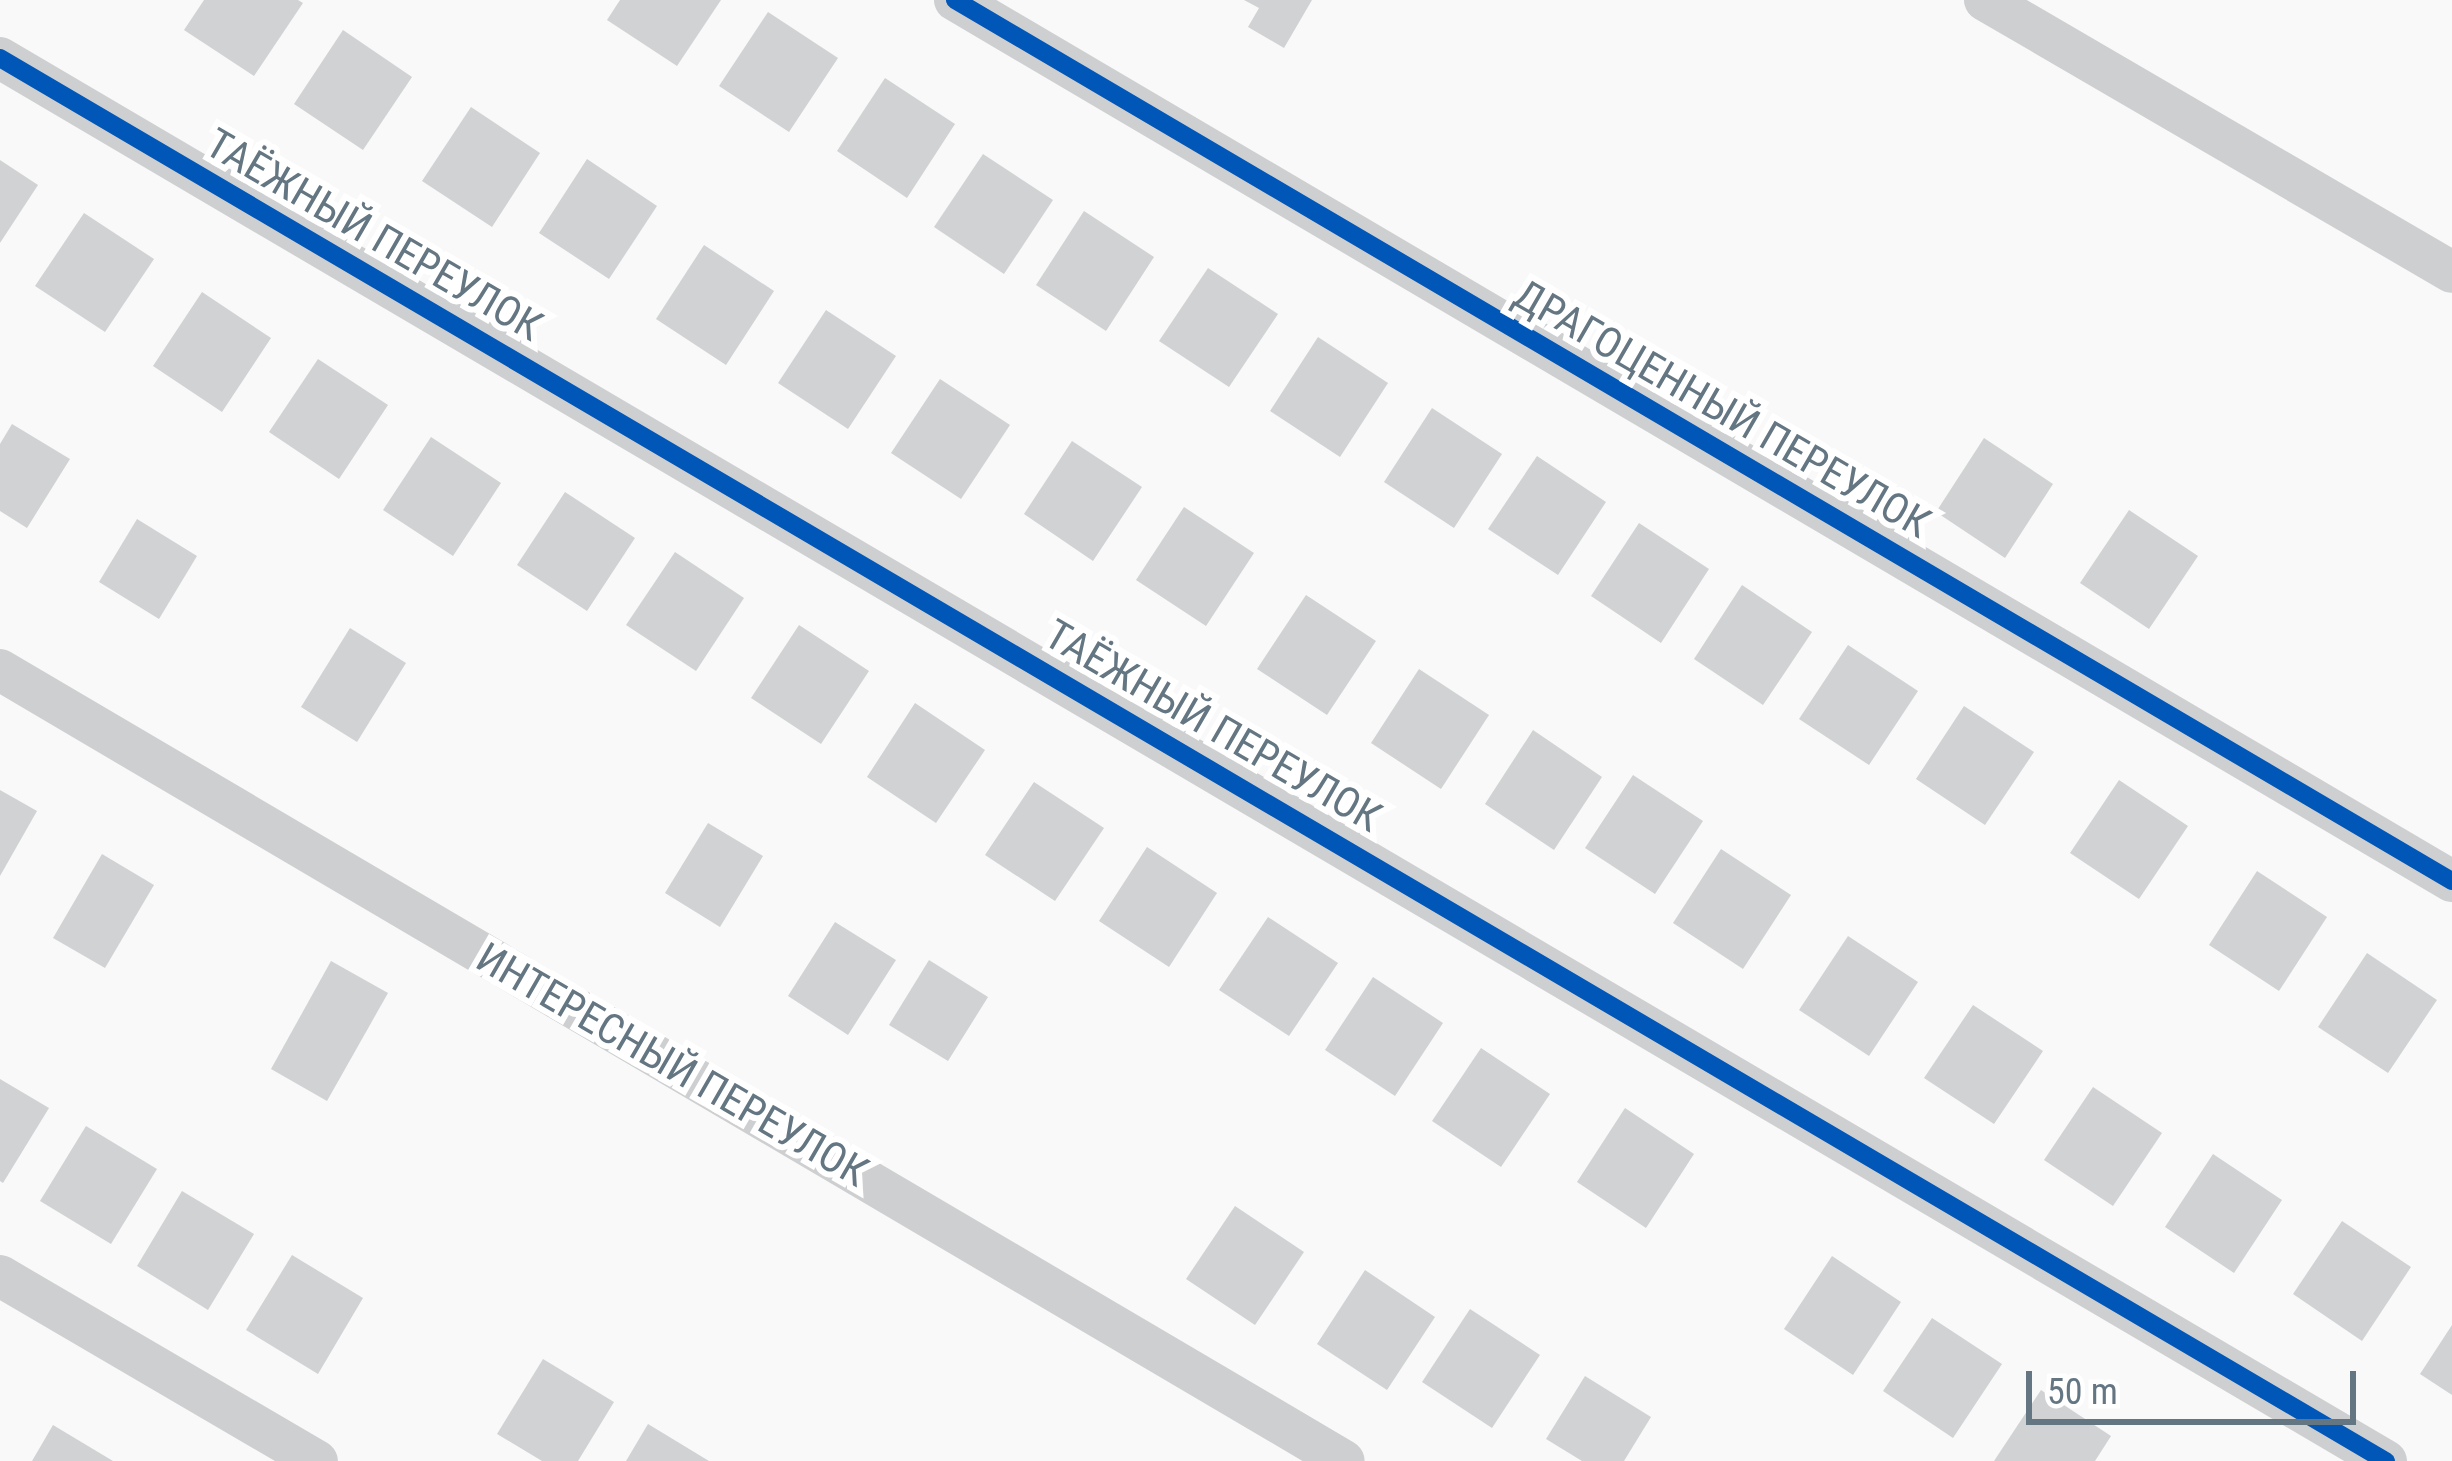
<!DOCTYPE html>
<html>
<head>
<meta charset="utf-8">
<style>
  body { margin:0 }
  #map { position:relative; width:2452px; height:1461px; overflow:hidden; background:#f9f9f9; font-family:"Roboto Condensed",sans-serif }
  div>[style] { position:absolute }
  .building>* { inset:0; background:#d0d2d3 }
  .minor>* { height:42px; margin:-21px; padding:0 21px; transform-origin:21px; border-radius:21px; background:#cecfd0 }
  .cycleway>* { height:18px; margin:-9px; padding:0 9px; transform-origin:9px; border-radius:9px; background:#0057b8 }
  span { translate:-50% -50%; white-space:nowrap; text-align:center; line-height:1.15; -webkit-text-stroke:12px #fff; paint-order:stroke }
  .street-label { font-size:42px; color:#657683 }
  .scale { position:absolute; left:2026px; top:1371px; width:330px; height:54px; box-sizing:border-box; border:6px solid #657683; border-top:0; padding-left:15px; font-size:36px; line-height:42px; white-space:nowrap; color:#657683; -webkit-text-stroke:9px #fff; paint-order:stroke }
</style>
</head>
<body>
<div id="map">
  <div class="building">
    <div style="clip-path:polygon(204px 0,298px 0,303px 3px,254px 76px,184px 30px)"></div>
    <div style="clip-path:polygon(620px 0,721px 0,677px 66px,607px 20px)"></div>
    <div style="clip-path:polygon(1244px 0,1312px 0,1284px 48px,1248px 27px,1259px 8px)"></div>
    <div style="clip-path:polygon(768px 12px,838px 58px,789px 132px,719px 86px)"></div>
    <div style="clip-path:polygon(343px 30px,412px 77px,363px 150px,294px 104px)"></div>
    <div style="clip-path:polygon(885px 78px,955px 124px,907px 198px,837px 151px)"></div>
    <div style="clip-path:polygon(471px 107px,540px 153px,492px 227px,422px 181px)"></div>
    <div style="clip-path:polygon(983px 154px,1053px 200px,1004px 274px,934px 227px)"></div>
    <div style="clip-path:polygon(587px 159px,657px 206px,609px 279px,539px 233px)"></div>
    <div style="clip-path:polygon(0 160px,38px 185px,0 243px)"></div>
    <div style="clip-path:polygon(1084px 211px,1154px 257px,1106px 331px,1036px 285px)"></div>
    <div style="clip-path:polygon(84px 213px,154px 259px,105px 332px,35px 286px)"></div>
    <div style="clip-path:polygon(704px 245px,774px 291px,726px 365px,656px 319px)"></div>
    <div style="clip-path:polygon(1208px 268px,1278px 314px,1229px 387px,1159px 341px)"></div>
    <div style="clip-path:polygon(202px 292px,271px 338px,222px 412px,153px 366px)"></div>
    <div style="clip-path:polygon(826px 310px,896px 356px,848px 429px,778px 383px)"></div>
    <div style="clip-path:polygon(1318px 337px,1388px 383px,1340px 457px,1270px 411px)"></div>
    <div style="clip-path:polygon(318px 359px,388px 405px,339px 479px,269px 432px)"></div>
    <div style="clip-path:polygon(940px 379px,1010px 425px,961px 499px,891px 453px)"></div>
    <div style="clip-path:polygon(1432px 408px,1502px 454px,1454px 528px,1384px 482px)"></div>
    <div style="clip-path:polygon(12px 424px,70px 459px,27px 528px,0 511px,0 444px)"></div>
    <div style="clip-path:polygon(431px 437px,501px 483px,453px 556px,383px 510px)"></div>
    <div style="clip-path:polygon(1984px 438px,2053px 484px,2005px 558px,1936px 512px)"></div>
    <div style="clip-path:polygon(1072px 441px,1142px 487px,1093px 561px,1024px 514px)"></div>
    <div style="clip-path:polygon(1537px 456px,1606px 502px,1558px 575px,1488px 529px)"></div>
    <div style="clip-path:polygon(565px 492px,635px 538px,587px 611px,517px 565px)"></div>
    <div style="clip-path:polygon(1184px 507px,1254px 553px,1206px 626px,1136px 580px)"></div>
    <div style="clip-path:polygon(2129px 510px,2198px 556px,2149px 629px,2080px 583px)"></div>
    <div style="clip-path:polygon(137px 519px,197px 556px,159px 619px,99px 582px)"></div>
    <div style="clip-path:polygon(1639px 523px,1709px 569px,1661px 643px,1591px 596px)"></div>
    <div style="clip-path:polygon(675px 552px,744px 598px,696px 671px,626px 625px)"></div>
    <div style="clip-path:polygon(1742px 585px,1812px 632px,1763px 705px,1694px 659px)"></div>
    <div style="clip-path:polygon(1306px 595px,1376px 641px,1327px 715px,1257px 669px)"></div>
    <div style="clip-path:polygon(799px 625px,869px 671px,821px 744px,751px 698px)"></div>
    <div style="clip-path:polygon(350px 628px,406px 663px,357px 742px,301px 707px)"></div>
    <div style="clip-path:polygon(1848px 645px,1918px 691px,1869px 765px,1799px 719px)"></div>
    <div style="clip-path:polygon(1419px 669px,1489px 715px,1441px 789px,1371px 743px)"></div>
    <div style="clip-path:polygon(915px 703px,985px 750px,936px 823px,867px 777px)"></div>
    <div style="clip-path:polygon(1964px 706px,2034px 752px,1985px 825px,1916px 779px)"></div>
    <div style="clip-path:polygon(1533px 730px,1602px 777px,1554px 850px,1485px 804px)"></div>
    <div style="clip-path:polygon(1633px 775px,1703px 821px,1655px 894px,1585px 848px)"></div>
    <div style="clip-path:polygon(2119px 780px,2188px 826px,2139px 899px,2070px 853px)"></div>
    <div style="clip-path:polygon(1034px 782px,1104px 828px,1055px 901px,985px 855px)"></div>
    <div style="clip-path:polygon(0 790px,37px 811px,0 876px)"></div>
    <div style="clip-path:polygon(708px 823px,763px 856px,720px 927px,665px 893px)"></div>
    <div style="clip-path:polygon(1147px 847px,1217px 893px,1169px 967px,1099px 921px)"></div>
    <div style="clip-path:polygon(1721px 849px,1791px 895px,1743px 969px,1673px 923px)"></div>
    <div style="clip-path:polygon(102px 854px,154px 885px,105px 968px,53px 938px)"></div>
    <div style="clip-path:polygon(2257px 871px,2327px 917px,2279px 991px,2209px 945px)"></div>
    <div style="clip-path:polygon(1268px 917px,1338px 963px,1289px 1036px,1219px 990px)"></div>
    <div style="clip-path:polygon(835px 922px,896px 960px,848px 1035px,788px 996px)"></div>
    <div style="clip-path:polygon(1848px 936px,1918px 982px,1869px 1056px,1799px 1010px)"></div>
    <div style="clip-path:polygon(2367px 953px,2437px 1000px,2388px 1073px,2318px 1027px)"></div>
    <div style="clip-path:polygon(929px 960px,988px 997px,948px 1061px,889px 1025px)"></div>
    <div style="clip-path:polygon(331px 961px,388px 993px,327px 1101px,271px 1069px)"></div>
    <div style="clip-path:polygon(1373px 977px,1443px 1023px,1395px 1096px,1325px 1050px)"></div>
    <div style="clip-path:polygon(1973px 1005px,2043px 1051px,1994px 1124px,1924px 1078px)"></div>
    <div style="clip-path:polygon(1481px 1048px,1550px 1094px,1501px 1167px,1432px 1121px)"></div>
    <div style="clip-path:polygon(0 1079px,49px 1108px,3px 1183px,0 1181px)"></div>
    <div style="clip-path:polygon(2093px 1087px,2162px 1133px,2113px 1206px,2044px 1160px)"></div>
    <div style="clip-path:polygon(1625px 1108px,1694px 1154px,1646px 1228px,1577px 1182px)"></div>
    <div style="clip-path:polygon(86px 1126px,157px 1169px,111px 1244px,40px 1201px)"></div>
    <div style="clip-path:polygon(2213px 1154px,2282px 1200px,2234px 1273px,2165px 1227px)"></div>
    <div style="clip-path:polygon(182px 1191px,254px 1234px,208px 1310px,137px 1266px)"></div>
    <div style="clip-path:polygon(1235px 1206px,1304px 1252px,1255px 1325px,1186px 1279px)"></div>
    <div style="clip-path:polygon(2342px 1221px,2411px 1267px,2362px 1341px,2293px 1294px)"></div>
    <div style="clip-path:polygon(292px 1255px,363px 1298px,318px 1374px,246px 1330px)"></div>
    <div style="clip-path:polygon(1832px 1256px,1901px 1302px,1853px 1375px,1784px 1329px)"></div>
    <div style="clip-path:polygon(1365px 1270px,1435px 1317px,1387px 1390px,1317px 1344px)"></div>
    <div style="clip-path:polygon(1470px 1309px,1540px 1355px,1492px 1428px,1422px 1382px)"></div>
    <div style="clip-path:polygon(1932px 1318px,2002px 1364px,1953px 1438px,1883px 1391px)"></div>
    <div style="clip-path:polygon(2452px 1325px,2452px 1395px,2420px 1374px)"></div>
    <div style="clip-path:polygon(543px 1359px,614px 1402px,578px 1461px,542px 1461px,497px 1434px)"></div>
    <div style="clip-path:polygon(1585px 1376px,1651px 1417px,1624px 1461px,1582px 1461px,1546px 1439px)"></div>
    <div style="clip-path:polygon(2041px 1390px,2111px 1436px,2095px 1461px,1994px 1461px)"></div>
    <div style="clip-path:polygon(648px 1424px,709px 1461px,626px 1461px)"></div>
    <div style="clip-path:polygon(53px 1425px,113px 1461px,32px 1461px)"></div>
  </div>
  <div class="minor">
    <div style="left:955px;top:0;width:1737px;rotate:30.48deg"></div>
    <div style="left:1985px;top:0;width:540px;rotate:30.22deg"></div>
    <div style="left:0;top:58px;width:2768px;rotate:30.46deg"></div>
    <div style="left:0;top:670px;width:1559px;rotate:30.48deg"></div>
    <div style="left:0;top:1276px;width:367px;rotate:30.3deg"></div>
  </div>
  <div class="cycleway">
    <div style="left:955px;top:0;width:1737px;rotate:30.48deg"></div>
    <div style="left:0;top:58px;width:2768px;rotate:30.46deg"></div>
  </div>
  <div class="street-label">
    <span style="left:374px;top:235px;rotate:30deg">ТАЁЖНЫЙ ПЕРЕУЛОК</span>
    <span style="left:1722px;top:409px;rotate:30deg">ДРАГОЦЕННЫЙ ПЕРЕУЛОК</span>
    <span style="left:1213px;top:726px;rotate:30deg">ТАЁЖНЫЙ ПЕРЕУЛОК</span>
    <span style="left:672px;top:1065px;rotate:30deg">ИНТЕРЕСНЫЙ ПЕРЕУЛОК</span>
  </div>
  <div class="scale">50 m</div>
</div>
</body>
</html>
